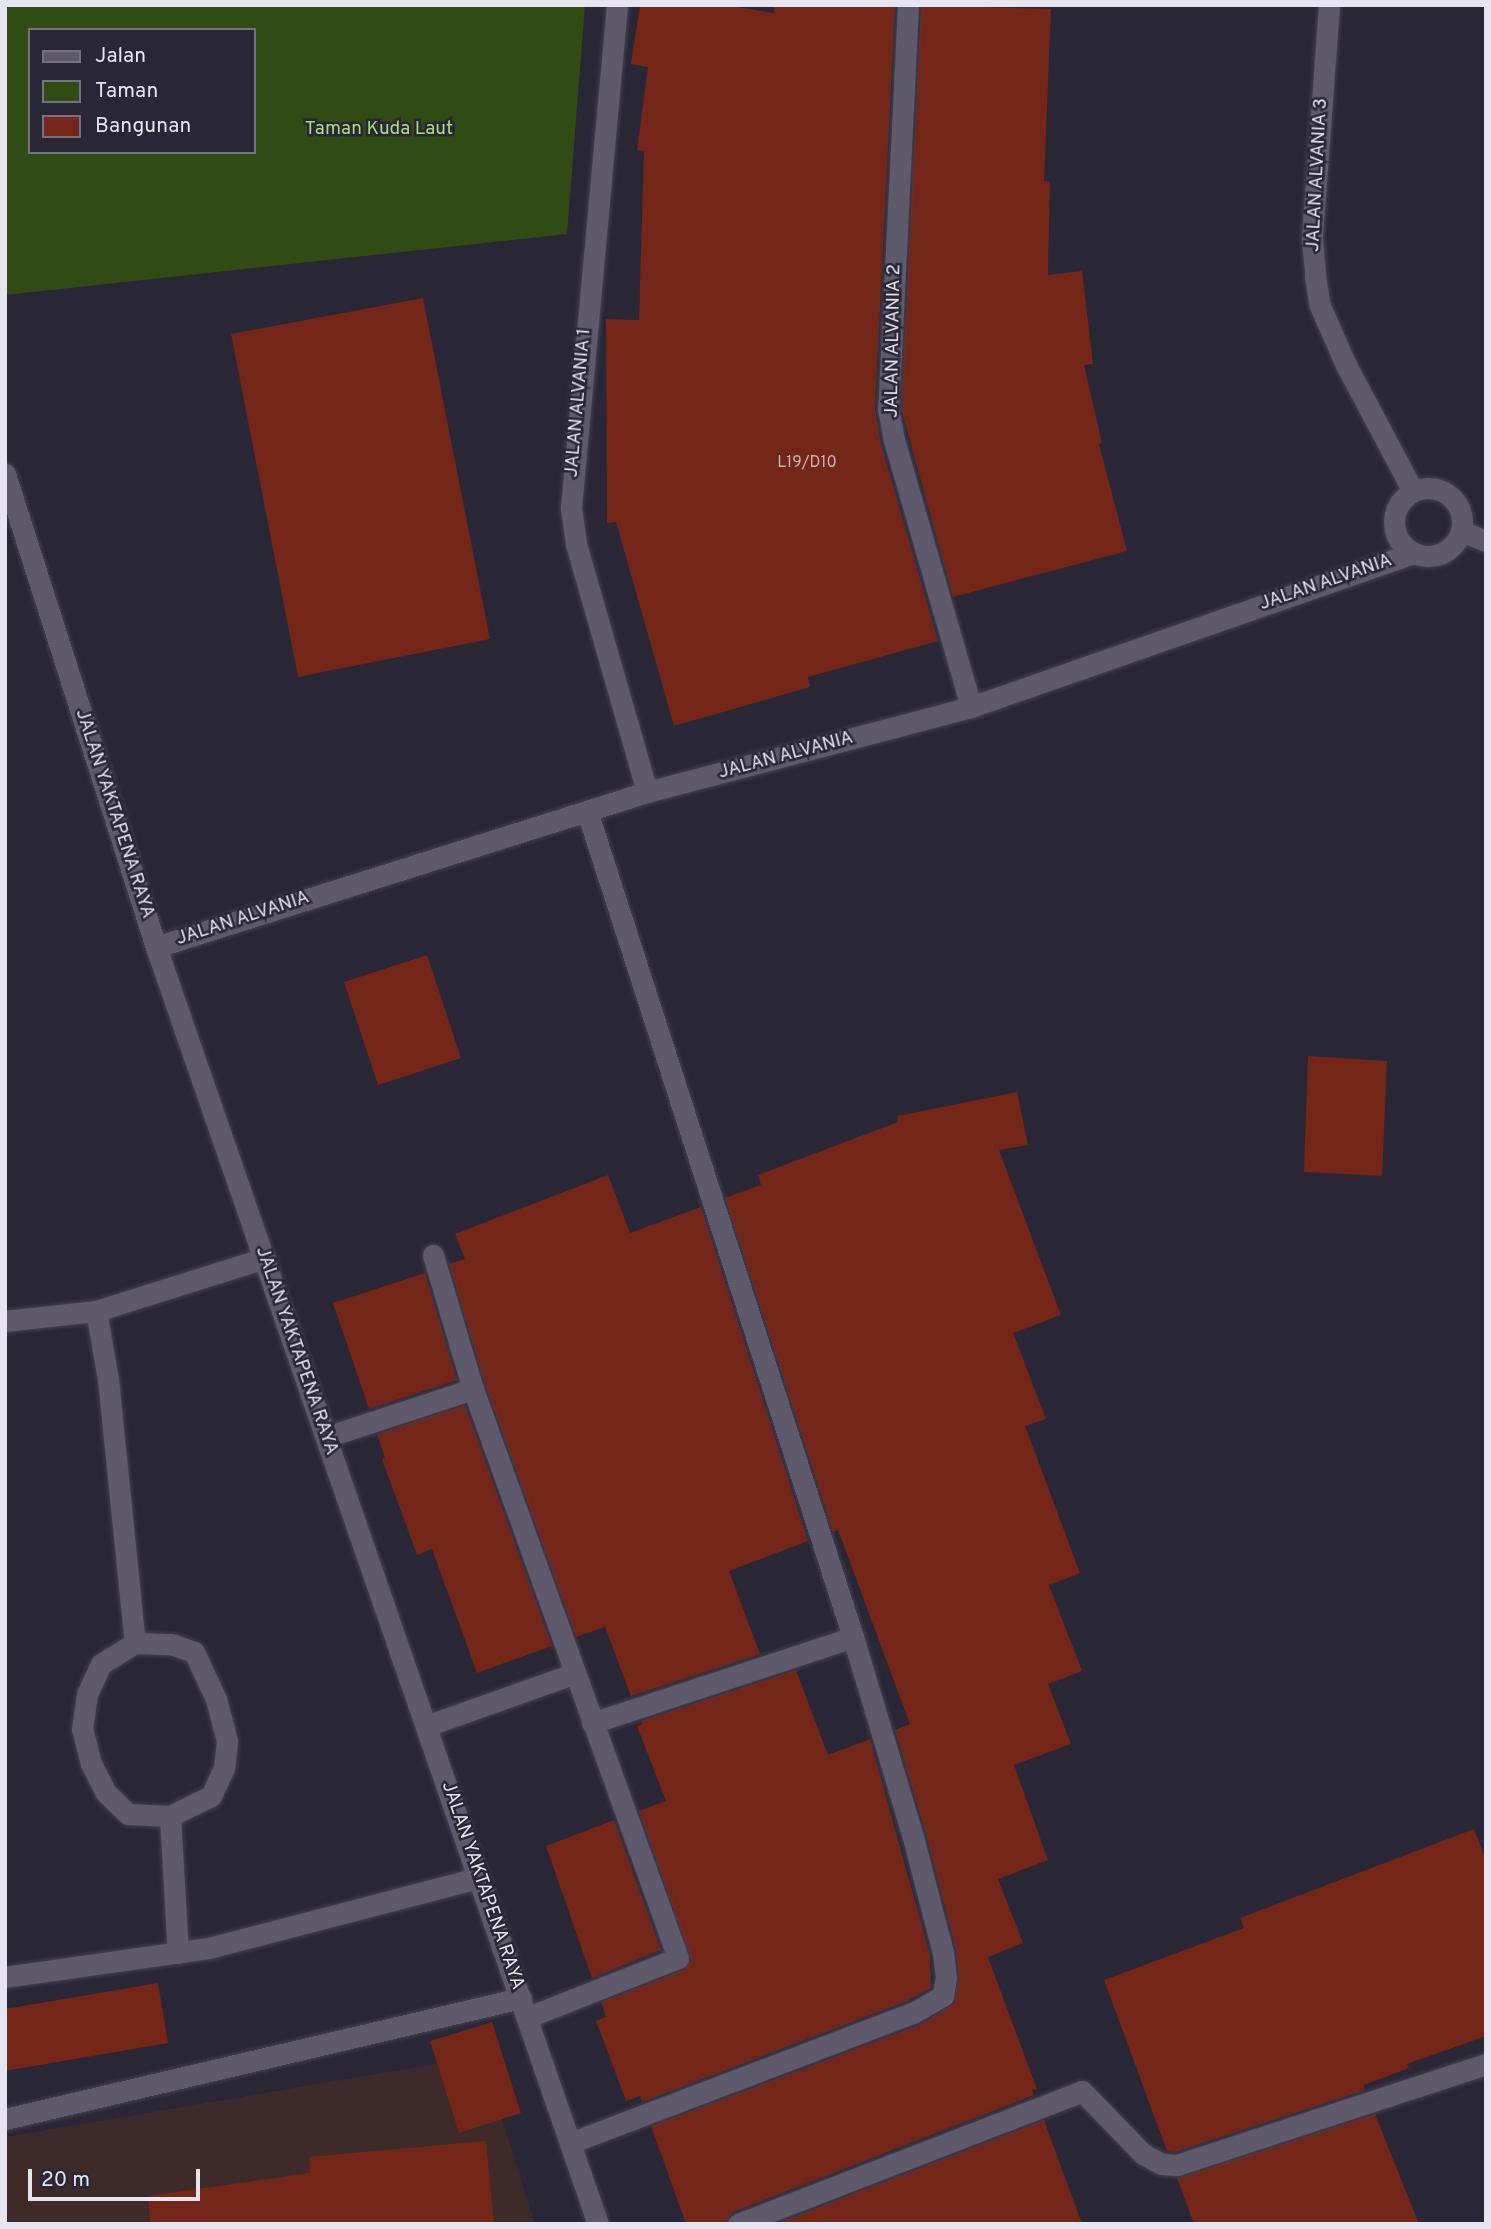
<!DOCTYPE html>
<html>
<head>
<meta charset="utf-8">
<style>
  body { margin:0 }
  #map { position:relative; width:1491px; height:2229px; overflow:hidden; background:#292635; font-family:Overpass,sans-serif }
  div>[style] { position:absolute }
  .education>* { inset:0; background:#3e2a29 }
  .green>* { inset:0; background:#314b15 }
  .building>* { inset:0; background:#742619 }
  .roads { filter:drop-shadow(0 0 2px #454250) drop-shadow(0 0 2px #454250) }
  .lane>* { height:21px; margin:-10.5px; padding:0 10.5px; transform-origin:10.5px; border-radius:10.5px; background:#5e5a6c }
  .street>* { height:21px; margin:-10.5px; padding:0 10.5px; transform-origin:10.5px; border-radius:10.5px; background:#5e5a6c }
  .street>.ring { margin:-10.5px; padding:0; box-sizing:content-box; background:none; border:21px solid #5e5a6c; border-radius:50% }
  span { translate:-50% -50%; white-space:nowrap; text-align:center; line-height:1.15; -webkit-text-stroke:5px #292635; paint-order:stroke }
  .number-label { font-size:16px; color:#cab5ba }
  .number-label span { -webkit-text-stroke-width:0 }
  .park-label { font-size:19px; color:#a9de78 }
  .street-label { font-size:19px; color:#e7e5f0 }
  .frame { position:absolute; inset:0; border:7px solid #e7e5f0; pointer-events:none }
  .legend { position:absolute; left:28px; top:28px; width:228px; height:126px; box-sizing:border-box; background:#292635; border:2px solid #757280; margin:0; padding:9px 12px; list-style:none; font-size:21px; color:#e7e5f0 }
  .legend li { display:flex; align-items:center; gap:14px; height:35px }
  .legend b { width:35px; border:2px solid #757280 }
  .scale { position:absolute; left:28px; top:2169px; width:172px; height:32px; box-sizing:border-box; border:4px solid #e7e5f0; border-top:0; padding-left:9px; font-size:21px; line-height:24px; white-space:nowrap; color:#e7e5f0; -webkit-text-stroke:5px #292635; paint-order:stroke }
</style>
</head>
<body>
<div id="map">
  <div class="education">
    <div style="clip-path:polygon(482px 2056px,535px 2224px,5px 2224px,5px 2137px)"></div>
  </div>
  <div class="green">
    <div style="clip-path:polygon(evenodd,5px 5px,585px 5px,567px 234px,5px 295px,5px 5px,30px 30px,254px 30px,254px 152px,30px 152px,30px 30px)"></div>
  </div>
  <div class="building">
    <div style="clip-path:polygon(640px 5px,726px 5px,774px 13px,775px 5px,895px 5px,875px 409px,881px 444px,938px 641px,808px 677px,810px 687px,674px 726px,616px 522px,607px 523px,606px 319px,639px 320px,644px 151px,637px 150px,648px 67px,631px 64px)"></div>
    <div style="clip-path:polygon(921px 5px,1051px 9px,1044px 181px,1050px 182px,1048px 275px,1082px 271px,1093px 364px,1084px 365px,1102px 443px,1099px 444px,1127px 551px,953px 597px,901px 408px)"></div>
    <div style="clip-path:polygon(423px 298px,490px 639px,298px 677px,231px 334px)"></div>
    <div style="clip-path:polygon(427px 955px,461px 1058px,378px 1085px,344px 982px)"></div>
    <div style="clip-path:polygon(1308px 1056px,1387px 1061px,1382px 1176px,1304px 1172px)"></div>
    <div style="clip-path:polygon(1017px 1092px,1028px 1145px,999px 1150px,1061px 1315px,1013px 1333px,1046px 1419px,1025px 1426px,1080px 1573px,1049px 1585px,1082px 1671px,1048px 1684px,1071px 1744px,1014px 1765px,1048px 1860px,998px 1879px,1023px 1943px,988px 1957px,1037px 2089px,1032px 2090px,1034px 2095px,733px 2212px,725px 2224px,686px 2224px,651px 2126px,919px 2025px,953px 2004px,959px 1979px,956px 1950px,926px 1834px,895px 1730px,910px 1724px,838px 1530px,833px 1532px,725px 1198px,761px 1185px,758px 1175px,898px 1122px,897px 1116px)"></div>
    <div style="clip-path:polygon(608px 1175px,630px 1233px,701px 1207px,808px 1541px,729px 1571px,760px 1654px,631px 1696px,605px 1627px,576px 1637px,485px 1385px,449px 1264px,465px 1259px,455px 1234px)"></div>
    <div style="clip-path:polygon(425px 1273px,457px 1380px,369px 1409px,333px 1303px)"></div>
    <div style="clip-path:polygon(465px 1405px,552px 1646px,477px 1673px,432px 1549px,417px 1555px,382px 1459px,385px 1458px,377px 1434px)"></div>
    <div style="clip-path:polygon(796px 1670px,828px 1755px,870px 1739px,930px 1955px,931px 1988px,907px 2001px,642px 2102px,640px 2096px,626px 2101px,596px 2021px,606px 2017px,601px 2002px,683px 1970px,691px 1960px,639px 1811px,666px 1801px,637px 1726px,642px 1724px,641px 1721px)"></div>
    <div style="clip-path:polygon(614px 1820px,661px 1950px,592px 1978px,546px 1846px)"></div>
    <div style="clip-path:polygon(1474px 1829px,1486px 1860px,1486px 2036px,1407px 2064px,1409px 2068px,1364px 2085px,1365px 2090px,1175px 2152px,1167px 2151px,1104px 1980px,1244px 1928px,1240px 1918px)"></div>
    <div style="clip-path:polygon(158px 1983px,168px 2043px,5px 2071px,5px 2009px)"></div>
    <div style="clip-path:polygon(492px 2022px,521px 2113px,459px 2133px,430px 2041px)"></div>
    <div style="clip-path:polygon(1375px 2114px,1419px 2224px,1194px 2224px,1177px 2178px)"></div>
    <div style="clip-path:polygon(1044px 2120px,1082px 2224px,775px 2224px)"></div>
    <div style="clip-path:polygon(486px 2141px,494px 2224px,150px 2224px,148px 2196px,310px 2173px,309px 2157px)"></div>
  </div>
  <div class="roads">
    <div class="lane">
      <div style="left:96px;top:1311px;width:69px;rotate:80deg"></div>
      <div style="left:108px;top:1379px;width:265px;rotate:84.2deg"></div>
      <div style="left:5px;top:1321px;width:92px;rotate:-6.3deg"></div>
      <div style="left:96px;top:1311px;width:177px;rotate:-17.4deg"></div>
      <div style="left:135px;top:1643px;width:36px;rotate:2deg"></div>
      <div style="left:171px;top:1644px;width:24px;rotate:19deg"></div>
      <div style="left:194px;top:1652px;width:52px;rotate:64.9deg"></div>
      <div style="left:216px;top:1699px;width:43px;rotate:75.3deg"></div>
      <div style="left:227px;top:1741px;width:27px;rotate:96deg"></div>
      <div style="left:224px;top:1768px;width:31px;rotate:115deg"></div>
      <div style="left:211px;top:1796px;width:46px;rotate:154deg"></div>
      <div style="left:170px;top:1816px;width:42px;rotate:-177.3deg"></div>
      <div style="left:128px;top:1814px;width:30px;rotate:-136deg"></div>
      <div style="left:106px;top:1793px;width:33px;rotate:-117deg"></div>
      <div style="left:91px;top:1764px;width:36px;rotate:-104deg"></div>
      <div style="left:82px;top:1729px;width:35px;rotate:-82deg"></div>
      <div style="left:87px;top:1694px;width:33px;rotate:-65deg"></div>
      <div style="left:101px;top:1664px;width:40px;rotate:-32deg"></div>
      <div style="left:170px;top:1816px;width:137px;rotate:86.7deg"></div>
      <div style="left:5px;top:1977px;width:206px;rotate:-8.1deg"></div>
      <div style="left:209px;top:1948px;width:278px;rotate:-14.6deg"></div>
      <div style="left:5px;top:2119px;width:530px;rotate:-13.2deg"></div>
    </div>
    <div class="street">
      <div style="left:617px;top:5px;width:505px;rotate:95.23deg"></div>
      <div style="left:571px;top:508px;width:36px;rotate:82deg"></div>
      <div style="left:576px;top:544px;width:258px;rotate:74deg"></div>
      <div style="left:908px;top:5px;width:404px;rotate:92.8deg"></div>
      <div style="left:888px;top:409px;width:32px;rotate:79deg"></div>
      <div style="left:894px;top:440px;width:278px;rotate:73.9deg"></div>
      <div style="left:1329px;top:5px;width:234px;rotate:94.2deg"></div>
      <div style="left:1312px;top:238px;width:38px;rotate:85deg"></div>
      <div style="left:1315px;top:276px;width:30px;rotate:81deg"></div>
      <div style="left:1320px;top:306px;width:64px;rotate:66.2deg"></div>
      <div style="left:1346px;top:365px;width:143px;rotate:62deg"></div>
      <div style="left:5px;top:474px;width:497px;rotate:72.3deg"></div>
      <div style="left:156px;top:947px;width:1351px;rotate:70.91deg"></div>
      <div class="ring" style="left:1394px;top:488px;width:47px;height:47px"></div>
      <div style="left:1461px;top:531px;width:27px;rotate:22deg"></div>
      <div style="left:156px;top:947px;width:515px;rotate:-17.52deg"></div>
      <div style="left:647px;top:792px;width:335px;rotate:-14.7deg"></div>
      <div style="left:971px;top:707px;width:467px;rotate:-19.2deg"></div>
      <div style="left:433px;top:1255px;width:140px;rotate:73.4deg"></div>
      <div style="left:473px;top:1389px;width:605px;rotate:70.19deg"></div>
      <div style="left:678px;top:1958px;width:161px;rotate:158.5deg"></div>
      <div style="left:326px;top:1437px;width:155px;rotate:-18.1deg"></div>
      <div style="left:592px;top:1723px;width:275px;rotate:-18.2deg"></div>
      <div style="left:426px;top:1726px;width:156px;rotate:-19.5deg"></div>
      <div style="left:570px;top:2143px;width:367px;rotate:-20.8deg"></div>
      <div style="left:913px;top:2013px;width:34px;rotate:-30deg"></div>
      <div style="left:943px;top:1996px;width:19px;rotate:-81deg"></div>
      <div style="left:946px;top:1977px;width:24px;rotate:-97deg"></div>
      <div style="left:943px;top:1953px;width:120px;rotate:-104.5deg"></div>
      <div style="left:913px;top:1837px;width:209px;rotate:-106.7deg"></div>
      <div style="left:853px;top:1637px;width:868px;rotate:-107.85deg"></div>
      <div style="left:738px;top:2224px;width:369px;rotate:-21.1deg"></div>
      <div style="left:1082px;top:2091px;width:88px;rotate:45.9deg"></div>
      <div style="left:1143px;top:2154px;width:21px;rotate:28deg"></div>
      <div style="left:1162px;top:2164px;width:15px;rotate:4deg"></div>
      <div style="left:1177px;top:2165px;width:325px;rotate:-18.1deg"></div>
    </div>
  </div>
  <div class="number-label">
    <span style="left:807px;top:463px">L19/D10</span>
  </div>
  <div class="park-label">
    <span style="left:379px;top:130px">Taman Kuda Laut</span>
  </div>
  <div class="street-label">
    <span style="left:1318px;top:175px;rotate:-87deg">JALAN ALVANIA 3</span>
    <span style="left:894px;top:341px;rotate:-89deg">JALAN ALVANIA 2</span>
    <span style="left:579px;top:403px;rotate:-85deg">JALAN ALVANIA 1</span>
    <span style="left:1326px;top:583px;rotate:-19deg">JALAN ALVANIA</span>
    <span style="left:786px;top:756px;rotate:-15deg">JALAN ALVANIA</span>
    <span style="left:114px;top:814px;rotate:72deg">JALAN YAKTAPENA RAYA</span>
    <span style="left:243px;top:919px;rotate:-18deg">JALAN ALVANIA</span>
    <span style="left:296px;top:1351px;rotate:71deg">JALAN YAKTAPENA RAYA</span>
    <span style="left:482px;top:1886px;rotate:71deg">JALAN YAKTAPENA RAYA</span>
  </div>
  <div class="frame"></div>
  <ul class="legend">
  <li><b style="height:9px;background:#5e5a6c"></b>Jalan</li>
  <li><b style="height:19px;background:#314b15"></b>Taman</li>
  <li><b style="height:19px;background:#742619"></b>Bangunan</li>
  </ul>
  <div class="scale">20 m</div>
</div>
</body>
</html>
